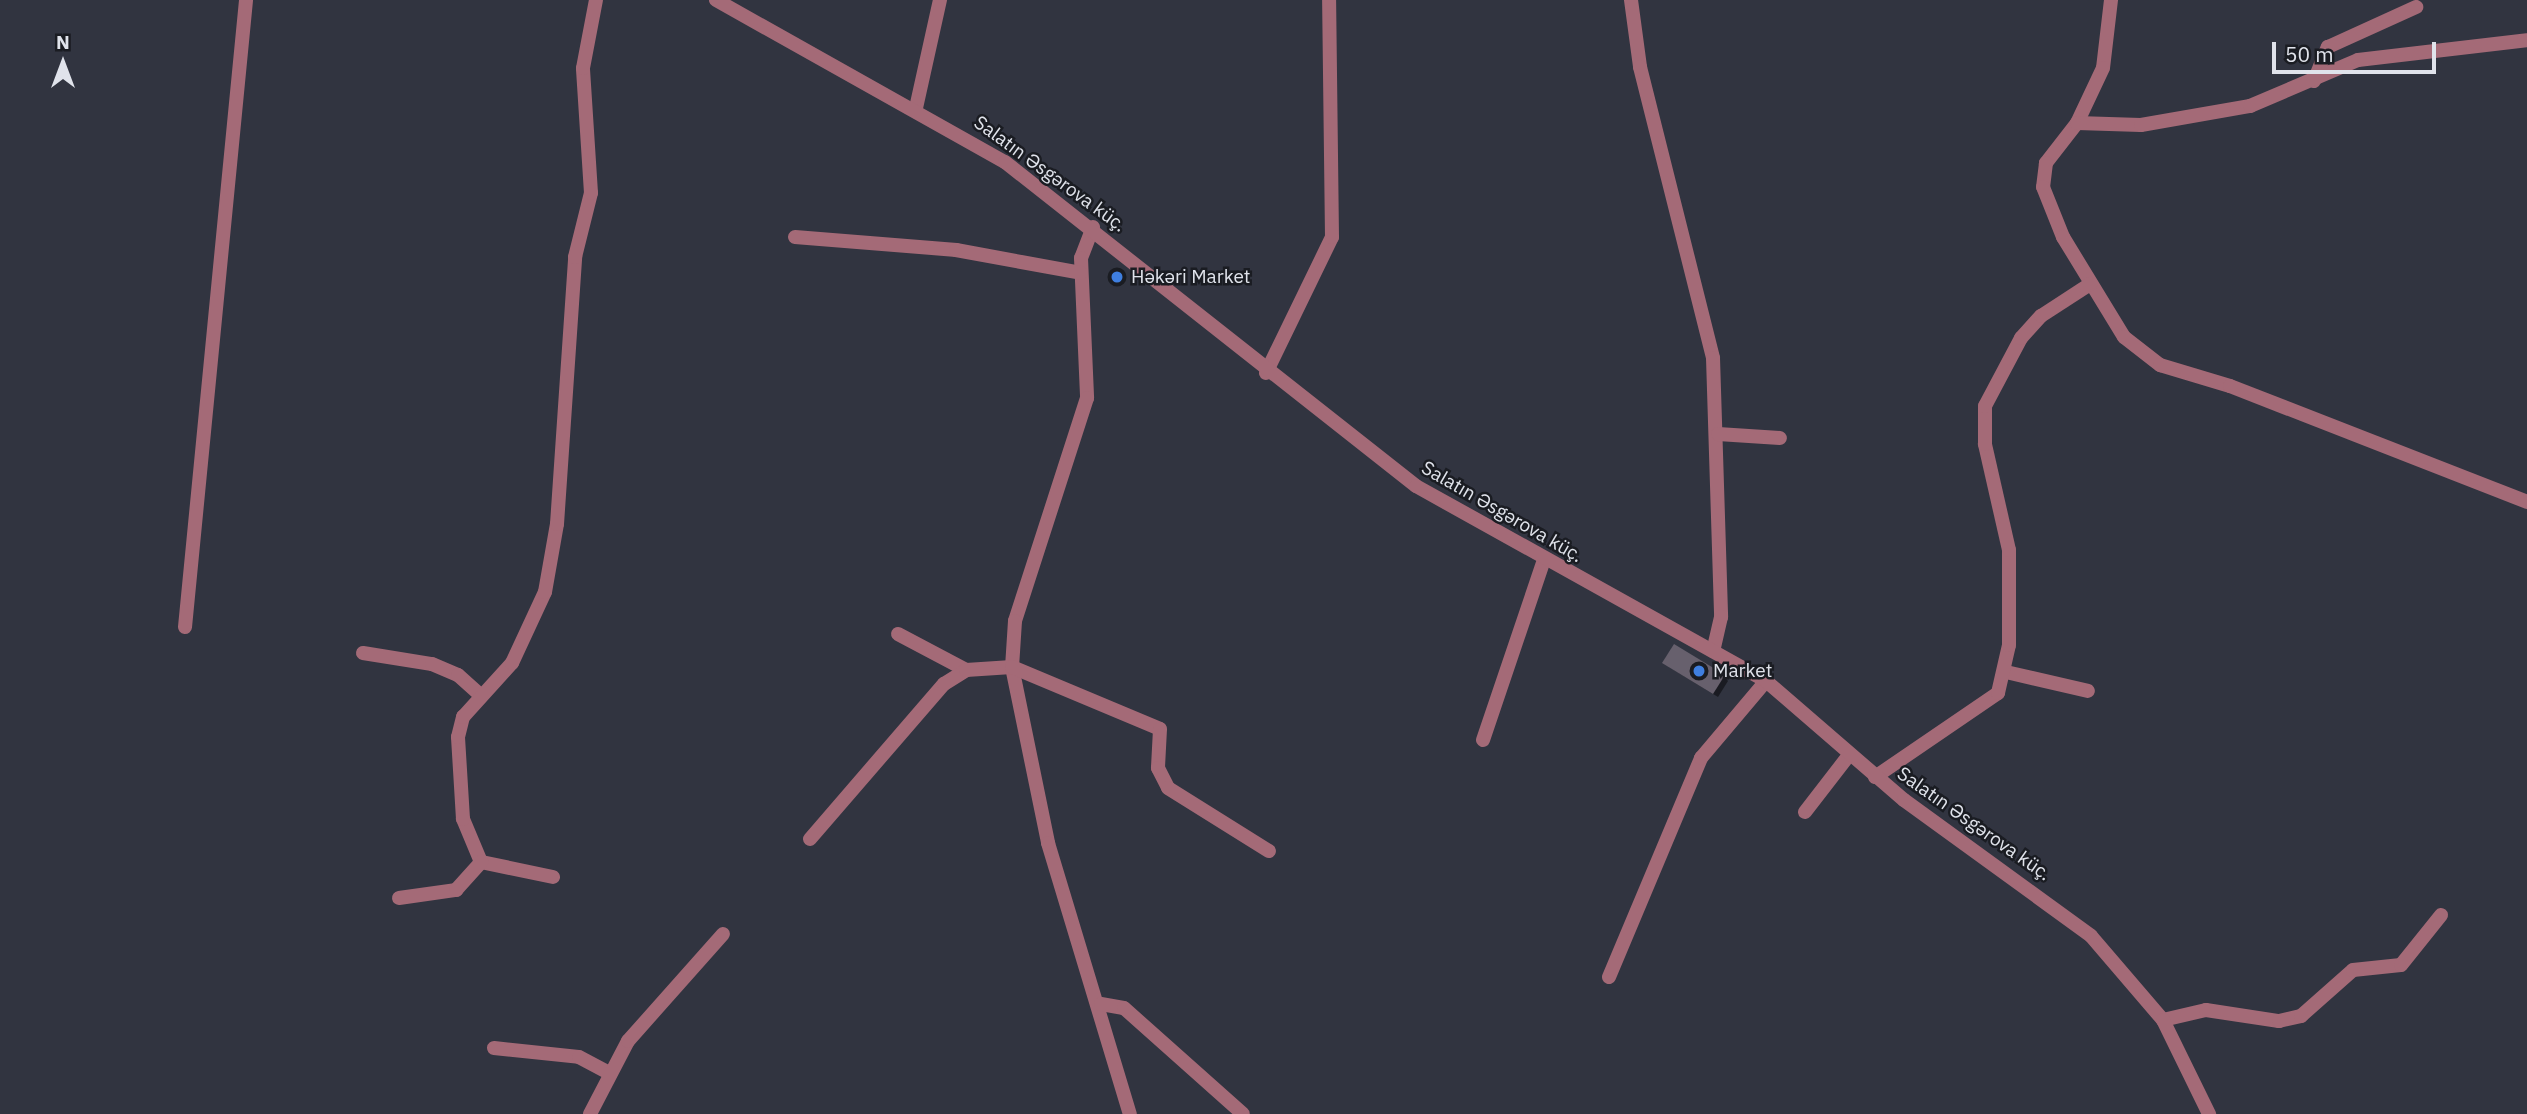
<!DOCTYPE html>
<html>
<head>
<meta charset="utf-8">
<style>
  body { margin:0 }
  #map { position:relative; width:2527px; height:1114px; overflow:hidden; background:#313440; font-family:"IBM Plex Sans",sans-serif }
  div>[style] { position:absolute }
  .shadow>* { inset:0; background:#0007 }
  .building>* { inset:0; background:#67606d }
  .minor>* { height:14px; margin:-7px; padding:0 7px; transform-origin:7px; border-radius:7px; background:#a46a77 }
  .tertiary>* { height:14px; margin:-7px; padding:0 7px; transform-origin:7px; border-radius:7px; background:#a46a77 }
  .dots>* { width:19px; height:19px; translate:-50% -50%; box-sizing:border-box; border:4px solid #1a1c22; border-radius:50% }
  span { translate:-50% -50%; white-space:nowrap; text-align:center; line-height:1.15; -webkit-text-stroke:5px #1a1c22; paint-order:stroke }
  .street-label { font-size:19px; color:#e0e3eb }
  .poi-label { font-size:19px; color:#e0e3eb }
  .left { translate:0 -50%; text-align:left }
  .north { position:absolute; left:28px; top:28px; width:70px; height:70px; -webkit-text-stroke:5px #1a1c22; paint-order:stroke; rotate:0deg; font-size:19px; font-weight:700; line-height:28px; text-align:center; color:#e0e3eb }
  .north::after { content:''; display:block; margin:auto; width:24px; height:32px; background:#e0e3eb; clip-path:polygon(50% 0,100% 100%,50% 72%,0 100%) }
  .scale { position:absolute; left:2272px; top:42px; width:164px; height:32px; box-sizing:border-box; border:4px solid #e0e3eb; border-top:0; padding-left:9px; font-size:21px; line-height:24px; white-space:nowrap; color:#e0e3eb; -webkit-text-stroke:5px #1a1c22; paint-order:stroke }
</style>
</head>
<body>
<div id="map">
  <div class="shadow">
    <div style="clip-path:polygon(1669px 667px,1724px 676px,1728px 681px,1718px 697px)"></div>
  </div>
  <div class="building">
    <div style="clip-path:polygon(1674px 644px,1725px 675px,1713px 694px,1662px 663px)"></div>
  </div>
  <div class="minor">
    <div style="left:1631px;top:0;width:68px;rotate:82.3deg"></div>
    <div style="left:1640px;top:67px;width:300px;rotate:75.9deg"></div>
    <div style="left:1713px;top:358px;width:259px;rotate:88.2deg"></div>
    <div style="left:1721px;top:617px;width:35px;rotate:103deg"></div>
    <div style="left:2111px;top:0;width:68px;rotate:96.7deg"></div>
    <div style="left:2103px;top:68px;width:61px;rotate:115.3deg"></div>
    <div style="left:2077px;top:123px;width:51px;rotate:127.8deg"></div>
    <div style="left:2046px;top:163px;width:24px;rotate:97deg"></div>
    <div style="left:2043px;top:187px;width:54px;rotate:68.2deg"></div>
    <div style="left:2063px;top:237px;width:117px;rotate:58.6deg"></div>
    <div style="left:2124px;top:337px;width:46px;rotate:37.9deg"></div>
    <div style="left:2160px;top:365px;width:73px;rotate:16.7deg"></div>
    <div style="left:2230px;top:386px;width:319px;rotate:21.3deg"></div>
    <div style="left:2314px;top:81px;width:37px;rotate:-68deg"></div>
    <div style="left:2328px;top:47px;width:97px;rotate:-24.4deg"></div>
    <div style="left:916px;top:108px;width:111px;rotate:-77.5deg"></div>
    <div style="left:2077px;top:123px;width:64px;rotate:1.8deg"></div>
    <div style="left:2141px;top:125px;width:111px;rotate:-9.9deg"></div>
    <div style="left:2250px;top:106px;width:117px;rotate:-23.1deg"></div>
    <div style="left:2358px;top:60px;width:170px;rotate:-6.7deg"></div>
    <div style="left:1093px;top:227px;width:33px;rotate:111deg"></div>
    <div style="left:1081px;top:258px;width:140px;rotate:87.5deg"></div>
    <div style="left:1087px;top:398px;width:234px;rotate:107.9deg"></div>
    <div style="left:1015px;top:621px;width:46px;rotate:93.7deg"></div>
    <div style="left:1012px;top:667px;width:180px;rotate:78.4deg"></div>
    <div style="left:1048px;top:843px;width:283px;rotate:73.2deg"></div>
    <div style="left:795px;top:237px;width:162px;rotate:4.6deg"></div>
    <div style="left:956px;top:250px;width:127px;rotate:10.4deg"></div>
    <div style="left:1266px;top:373px;width:151px;rotate:-64.1deg"></div>
    <div style="left:1332px;top:237px;width:237px;rotate:-90.7deg"></div>
    <div style="left:1718px;top:434px;width:62px;rotate:3.7deg"></div>
    <div style="left:185px;top:627px;width:630px;rotate:-84.44deg"></div>
    <div style="left:898px;top:634px;width:77px;rotate:27.9deg"></div>
    <div style="left:363px;top:653px;width:70px;rotate:9.1deg"></div>
    <div style="left:432px;top:664px;width:28px;rotate:23deg"></div>
    <div style="left:458px;top:675px;width:30px;rotate:42deg"></div>
    <div style="left:2006px;top:672px;width:84px;rotate:13deg"></div>
    <div style="left:1483px;top:740px;width:190px;rotate:-71.3deg"></div>
    <div style="left:1875px;top:777px;width:149px;rotate:-34.3deg"></div>
    <div style="left:1998px;top:693px;width:49px;rotate:-77.1deg"></div>
    <div style="left:2009px;top:645px;width:95px;rotate:-90deg"></div>
    <div style="left:2009px;top:550px;width:109px;rotate:-102.8deg"></div>
    <div style="left:1985px;top:444px;width:38px;rotate:-90deg"></div>
    <div style="left:1985px;top:406px;width:77px;rotate:-62.1deg"></div>
    <div style="left:2021px;top:338px;width:30px;rotate:-48deg"></div>
    <div style="left:2041px;top:316px;width:59px;rotate:-33.1deg"></div>
    <div style="left:1805px;top:812px;width:72px;rotate:-52.3deg"></div>
    <div style="left:810px;top:839px;width:205px;rotate:-49.2deg"></div>
    <div style="left:944px;top:684px;width:26px;rotate:-32deg"></div>
    <div style="left:966px;top:670px;width:46px;rotate:-3.7deg"></div>
    <div style="left:1012px;top:667px;width:160px;rotate:22.7deg"></div>
    <div style="left:1160px;top:729px;width:39px;rotate:93deg"></div>
    <div style="left:1158px;top:768px;width:22px;rotate:63deg"></div>
    <div style="left:1168px;top:788px;width:119px;rotate:32deg"></div>
    <div style="left:553px;top:877px;width:74px;rotate:-168.2deg"></div>
    <div style="left:481px;top:862px;width:47px;rotate:-112.7deg"></div>
    <div style="left:463px;top:819px;width:82px;rotate:-93.5deg"></div>
    <div style="left:458px;top:737px;width:21px;rotate:-76deg"></div>
    <div style="left:463px;top:717px;width:73px;rotate:-47.8deg"></div>
    <div style="left:512px;top:663px;width:78px;rotate:-65.1deg"></div>
    <div style="left:545px;top:592px;width:69px;rotate:-80deg"></div>
    <div style="left:557px;top:524px;width:268px;rotate:-86.1deg"></div>
    <div style="left:575px;top:257px;width:66px;rotate:-76deg"></div>
    <div style="left:591px;top:193px;width:125px;rotate:-93.7deg"></div>
    <div style="left:583px;top:68px;width:69px;rotate:-79.2deg"></div>
    <div style="left:399px;top:898px;width:58px;rotate:-8deg"></div>
    <div style="left:456px;top:890px;width:38px;rotate:-48deg"></div>
    <div style="left:1609px;top:977px;width:238px;rotate:-67.2deg"></div>
    <div style="left:1701px;top:758px;width:101px;rotate:-49.8deg"></div>
    <div style="left:1101px;top:1004px;width:23px;rotate:10deg"></div>
    <div style="left:1124px;top:1008px;width:159px;rotate:41.7deg"></div>
    <div style="left:2163px;top:1020px;width:44px;rotate:-13.1deg"></div>
    <div style="left:2206px;top:1010px;width:74px;rotate:8.6deg"></div>
    <div style="left:2279px;top:1021px;width:23px;rotate:-13deg"></div>
    <div style="left:2301px;top:1016px;width:69px;rotate:-41.5deg"></div>
    <div style="left:2353px;top:970px;width:48px;rotate:-5.9deg"></div>
    <div style="left:2401px;top:965px;width:64px;rotate:-51.3deg"></div>
    <div style="left:494px;top:1048px;width:85px;rotate:6deg"></div>
    <div style="left:579px;top:1057px;width:32px;rotate:28deg"></div>
    <div style="left:590px;top:1114px;width:82px;rotate:-62.5deg"></div>
    <div style="left:628px;top:1041px;width:143px;rotate:-48.4deg"></div>
  </div>
  <div class="tertiary">
    <div style="left:716px;top:0;width:331px;rotate:29.3deg"></div>
    <div style="left:1005px;top:162px;width:523px;rotate:38.25deg"></div>
    <div style="left:1416px;top:486px;width:401px;rotate:29.1deg"></div>
    <div style="left:1766px;top:681px;width:182px;rotate:40.8deg"></div>
    <div style="left:1904px;top:800px;width:231px;rotate:36deg"></div>
    <div style="left:2091px;top:936px;width:111px;rotate:49.4deg"></div>
    <div style="left:2163px;top:1020px;width:105px;rotate:63.9deg"></div>
  </div>
  <div class="dots">
    <div style="left:1117px;top:277px;background:#3f7fe0"></div>
    <div style="left:1699px;top:671px;background:#3f7fe0"></div>
  </div>
  <div class="street-label">
    <span style="left:1050px;top:174px;rotate:36deg">Salatın Əsgərova küç.</span>
    <span style="left:1502px;top:512px;rotate:30deg">Salatın Əsgərova küç.</span>
    <span style="left:1974px;top:824px;rotate:35deg">Salatın Əsgərova küç.</span>
  </div>
  <div class="poi-label">
    <span class="left" style="left:1131px;top:277px">Həkəri Market</span>
    <span class="left" style="left:1713px;top:671px">Market</span>
  </div>
  <div class="north">N</div>
  <div class="scale">50 m</div>
</div>
</body>
</html>
